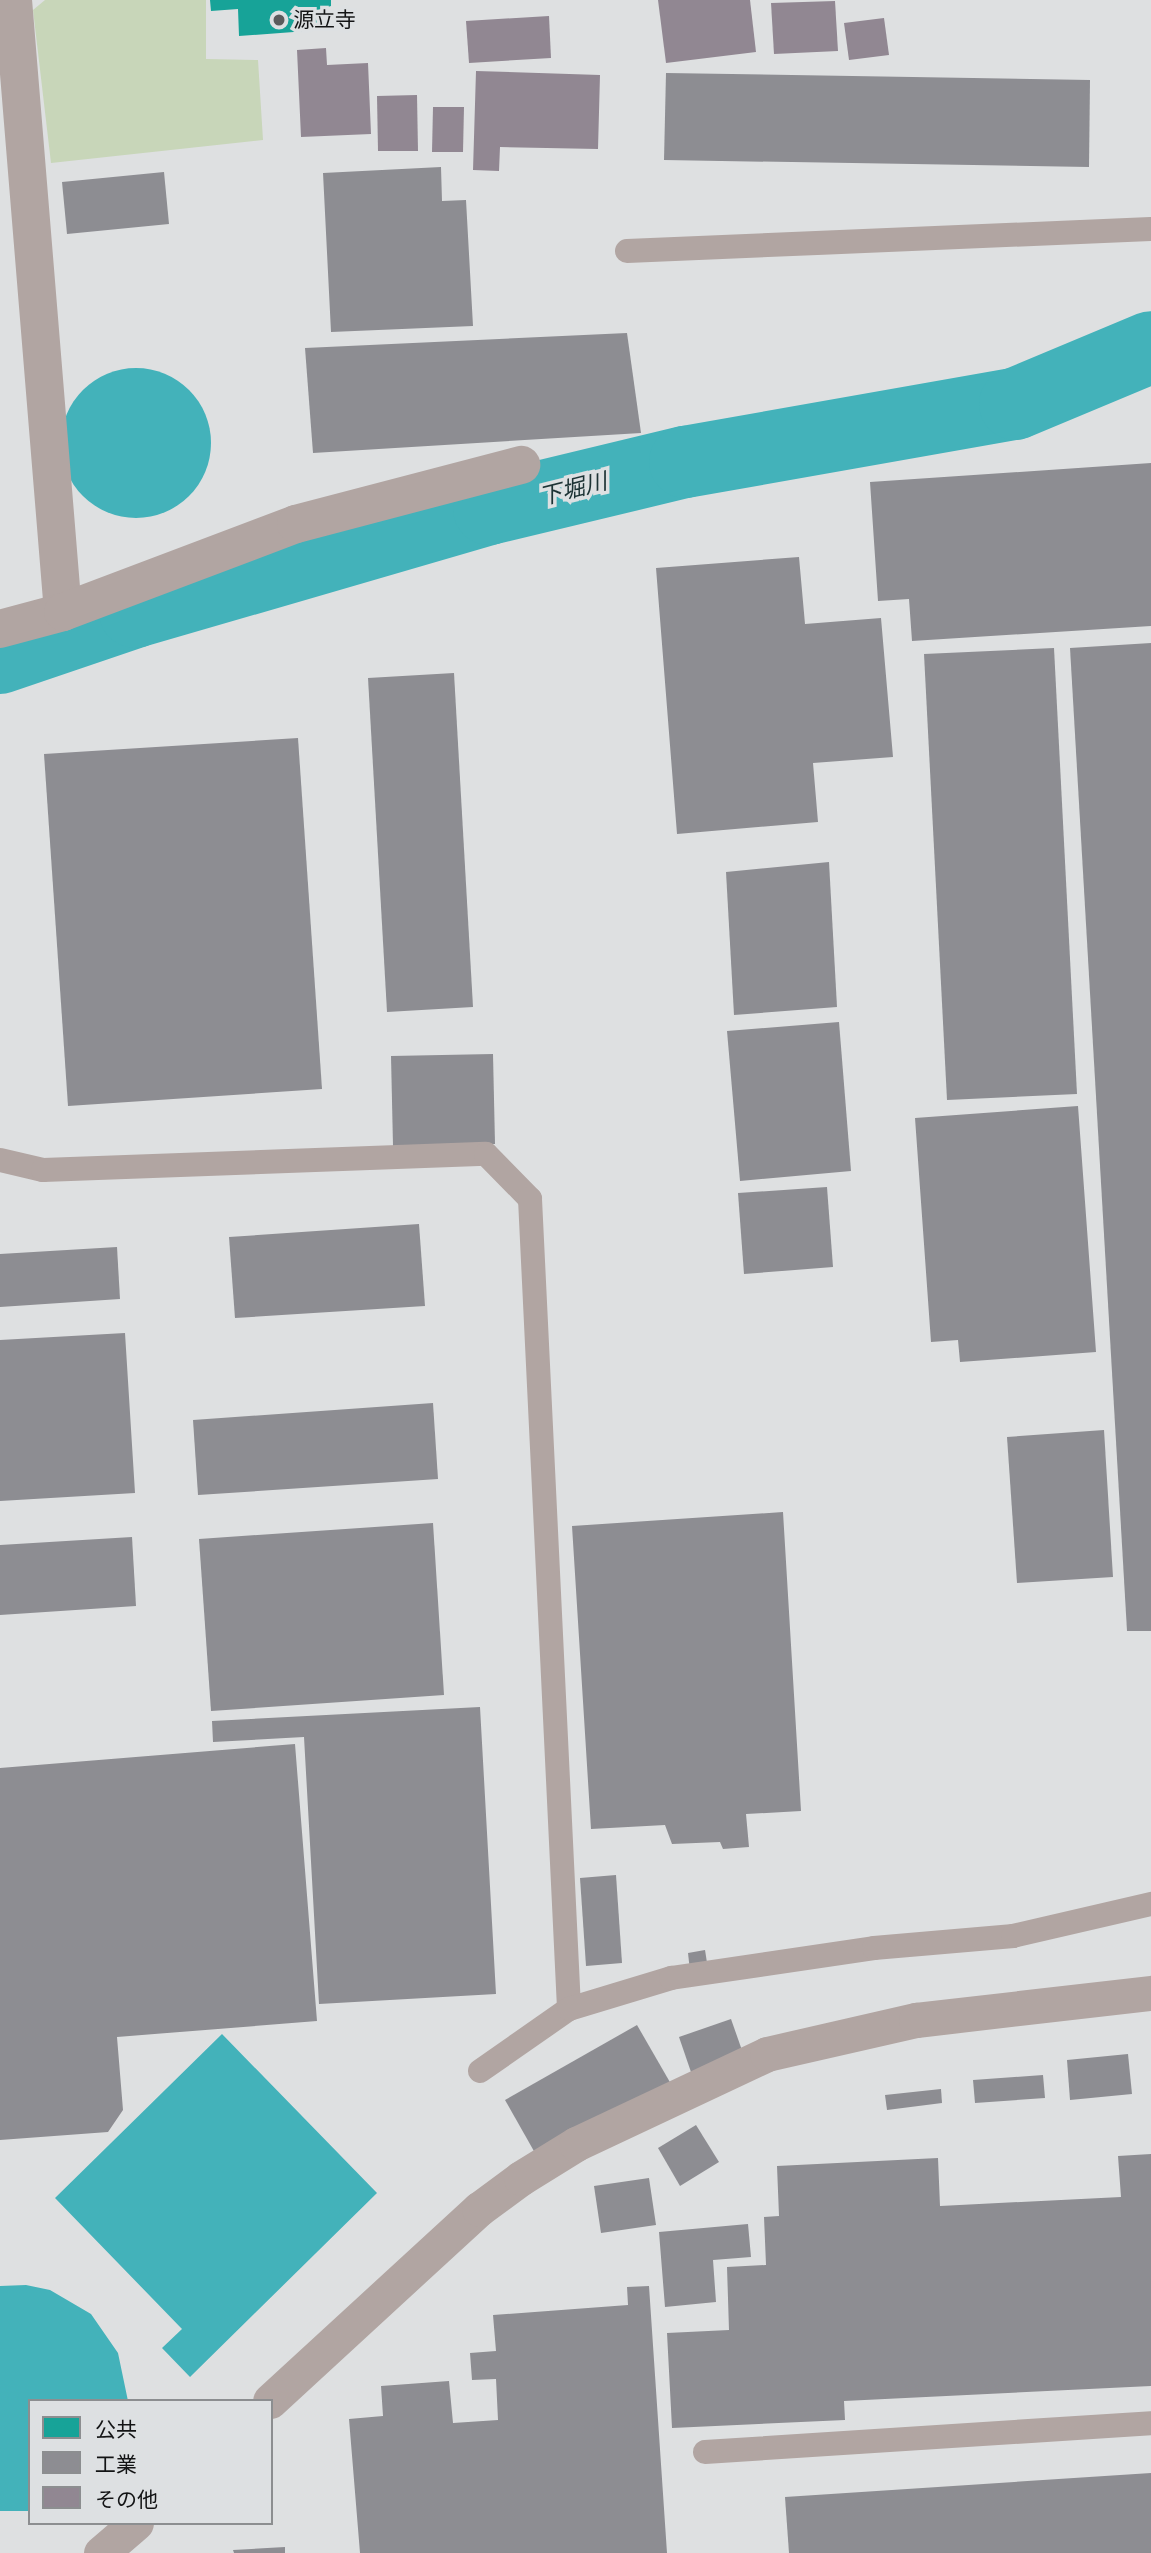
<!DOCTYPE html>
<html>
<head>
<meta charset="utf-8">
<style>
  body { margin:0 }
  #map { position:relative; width:1151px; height:2553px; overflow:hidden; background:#dee0e1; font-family:Figtree,"Noto Sans JP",sans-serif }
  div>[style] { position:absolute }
  .green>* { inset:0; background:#c8d6b9 }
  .water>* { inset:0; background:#43b2ba }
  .round { border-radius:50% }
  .public>* { inset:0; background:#17a398 }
  .industry>* { inset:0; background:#8d8d92 }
  .river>* { height:72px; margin:-36px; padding:0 36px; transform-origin:36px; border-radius:36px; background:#43b2ba }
  .building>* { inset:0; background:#918792 }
  .service>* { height:24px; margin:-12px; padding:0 12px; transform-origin:12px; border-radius:12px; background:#b1a5a2 }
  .pedestrian>* { height:35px; margin:-17.5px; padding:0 17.5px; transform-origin:17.5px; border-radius:17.5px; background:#b1a5a2 }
  .minor>* { height:38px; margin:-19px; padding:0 19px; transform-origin:19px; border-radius:19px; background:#b1a5a2 }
  .dots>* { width:19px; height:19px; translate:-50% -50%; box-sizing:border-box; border:4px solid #dde0e2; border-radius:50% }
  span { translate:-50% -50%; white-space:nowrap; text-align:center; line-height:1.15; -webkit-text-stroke:7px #dde0e2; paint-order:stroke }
  .poi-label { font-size:21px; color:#131415 }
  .left { translate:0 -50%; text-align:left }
  .water-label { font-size:23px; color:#1d3335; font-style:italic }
  .legend { position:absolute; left:28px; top:2399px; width:245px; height:126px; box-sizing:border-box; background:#dde0e2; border:2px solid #8c8e90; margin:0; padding:9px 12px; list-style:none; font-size:21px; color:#131415 }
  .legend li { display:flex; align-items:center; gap:14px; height:35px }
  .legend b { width:35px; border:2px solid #8c8e90 }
</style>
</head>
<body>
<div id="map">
  <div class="green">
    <div style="clip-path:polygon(45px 0,206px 0,206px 59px,258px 60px,263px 140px,51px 163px,33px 10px)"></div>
  </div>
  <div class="water">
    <div class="round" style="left:61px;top:368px;width:150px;height:150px"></div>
    <div style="clip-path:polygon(222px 2034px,377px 2193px,190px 2377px,162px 2348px,182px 2329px,55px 2198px)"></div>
    <div style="clip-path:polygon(26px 2285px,50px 2290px,91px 2314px,118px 2353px,128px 2401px,30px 2401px,30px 2511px,0 2511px,0 2286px)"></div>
  </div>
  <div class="public">
    <div style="clip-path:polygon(210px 0,331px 0,331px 6px,318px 10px,320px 30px,239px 36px,238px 9px,211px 11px)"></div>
  </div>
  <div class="industry">
    <div style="clip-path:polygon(666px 73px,1090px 80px,1089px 167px,664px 160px)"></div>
    <div style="clip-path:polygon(441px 167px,442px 201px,466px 200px,473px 326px,331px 332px,323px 173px)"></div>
    <div style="clip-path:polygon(164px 172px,169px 224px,67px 234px,62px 182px)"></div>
    <div style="clip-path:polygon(627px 333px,641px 433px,313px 453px,305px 348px)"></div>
    <div style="clip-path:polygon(1151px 463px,1151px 626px,912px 641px,909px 599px,878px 601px,870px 482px)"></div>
    <div style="clip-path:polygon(799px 557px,805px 624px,881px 618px,893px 757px,813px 763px,818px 822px,677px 834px,656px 568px)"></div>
    <div style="clip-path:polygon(1151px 643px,1151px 1631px,1127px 1631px,1070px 648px)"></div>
    <div style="clip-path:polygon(1054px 648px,1077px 1094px,947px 1100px,924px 654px)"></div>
    <div style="clip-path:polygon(454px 673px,473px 1007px,387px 1012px,368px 678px)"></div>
    <div style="clip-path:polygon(298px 738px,322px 1089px,68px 1106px,44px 754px)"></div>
    <div style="clip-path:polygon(829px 862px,837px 1007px,734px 1015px,726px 872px)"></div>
    <div style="clip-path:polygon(839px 1022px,851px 1171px,740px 1181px,727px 1031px)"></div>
    <div style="clip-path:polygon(493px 1054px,495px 1144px,393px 1146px,391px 1056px)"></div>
    <div style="clip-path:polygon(1078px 1106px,1096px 1352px,960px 1362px,958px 1340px,931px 1342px,915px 1118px)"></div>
    <div style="clip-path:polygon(827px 1187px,833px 1267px,744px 1274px,738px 1193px)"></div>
    <div style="clip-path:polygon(419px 1224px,425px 1306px,235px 1318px,229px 1237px)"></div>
    <div style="clip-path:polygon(117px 1247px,120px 1299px,0 1307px,0 1254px)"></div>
    <div style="clip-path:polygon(125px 1333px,135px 1493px,0 1501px,0 1340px)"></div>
    <div style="clip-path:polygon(433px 1403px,438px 1479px,198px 1495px,193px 1420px)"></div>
    <div style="clip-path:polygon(1104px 1430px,1113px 1577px,1017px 1583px,1007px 1437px)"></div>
    <div style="clip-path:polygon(783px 1512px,801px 1811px,746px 1814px,749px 1847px,723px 1849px,720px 1842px,672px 1844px,665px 1825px,591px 1829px,572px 1526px)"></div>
    <div style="clip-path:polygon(433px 1523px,444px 1695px,211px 1711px,199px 1539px)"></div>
    <div style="clip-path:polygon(132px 1537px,136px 1606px,0 1615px,0 1545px)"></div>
    <div style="clip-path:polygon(480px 1707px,496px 1994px,319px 2004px,304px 1737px,213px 1742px,212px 1721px)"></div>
    <div style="clip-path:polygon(295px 1744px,317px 2021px,117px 2037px,123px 2110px,108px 2132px,0 2140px,0 1768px)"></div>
    <div style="clip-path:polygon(616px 1875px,622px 1963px,586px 1966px,580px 1878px)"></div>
    <div style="clip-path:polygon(705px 1950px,708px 1969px,690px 1971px,688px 1953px)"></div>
    <div style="clip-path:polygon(731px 2019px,744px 2056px,692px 2075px,679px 2037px)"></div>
    <div style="clip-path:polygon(637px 2025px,671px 2084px,539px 2160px,505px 2100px)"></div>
    <div style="clip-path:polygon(1128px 2054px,1132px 2094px,1070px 2100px,1067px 2060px)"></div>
    <div style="clip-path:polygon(1043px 2075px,1045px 2098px,975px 2103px,973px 2080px)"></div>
    <div style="clip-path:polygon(941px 2089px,942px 2103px,887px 2110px,885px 2095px)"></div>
    <div style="clip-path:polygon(696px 2125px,719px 2162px,680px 2186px,658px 2148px)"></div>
    <div style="clip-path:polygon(1151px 2154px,1151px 2386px,844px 2401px,845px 2420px,672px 2428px,667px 2333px,729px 2330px,727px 2267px,766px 2265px,764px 2217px,779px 2216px,777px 2166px,938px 2158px,940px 2206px,1121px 2197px,1118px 2156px)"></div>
    <div style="clip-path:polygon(649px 2178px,656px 2225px,601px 2233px,594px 2186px)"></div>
    <div style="clip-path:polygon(748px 2224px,751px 2257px,713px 2260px,716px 2302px,665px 2307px,659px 2232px)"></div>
    <div style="clip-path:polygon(649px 2286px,667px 2553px,360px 2553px,349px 2419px,383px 2416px,381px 2386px,449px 2381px,453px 2423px,498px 2420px,496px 2379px,472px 2380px,470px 2353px,496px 2351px,493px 2315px,628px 2305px,627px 2287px)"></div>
    <div style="clip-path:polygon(1151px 2473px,1151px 2553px,789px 2553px,785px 2497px)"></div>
    <div style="clip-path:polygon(285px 2547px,285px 2553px,234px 2553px,233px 2550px)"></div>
  </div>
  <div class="river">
    <div style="left:0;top:658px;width:143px;rotate:-18.8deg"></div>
    <div style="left:135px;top:612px;width:369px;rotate:-16.2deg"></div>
    <div style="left:489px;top:509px;width:202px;rotate:-13.5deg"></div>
    <div style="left:685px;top:462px;width:335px;rotate:-10deg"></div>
    <div style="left:1015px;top:404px;width:147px;rotate:-22.7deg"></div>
  </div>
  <div class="building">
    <div style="clip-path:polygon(658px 0,750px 0,756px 52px,666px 63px)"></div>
    <div style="clip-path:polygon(835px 1px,838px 51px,774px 54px,771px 3px)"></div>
    <div style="clip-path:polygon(549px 16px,551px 58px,469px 63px,466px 21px)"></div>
    <div style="clip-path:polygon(884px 18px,889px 55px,849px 60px,844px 23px)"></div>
    <div style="clip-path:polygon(326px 48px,327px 65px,368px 63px,371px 134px,301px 137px,297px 50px)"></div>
    <div style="clip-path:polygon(476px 71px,600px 75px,598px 149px,500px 147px,499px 171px,473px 170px)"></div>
    <div style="clip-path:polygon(417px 95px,418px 151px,378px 151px,377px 96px)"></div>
    <div style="clip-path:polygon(433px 107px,464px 107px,463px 152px,432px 152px)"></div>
  </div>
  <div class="service">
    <div style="left:627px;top:251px;width:524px;rotate:-2.4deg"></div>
    <div style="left:0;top:1160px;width:44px;rotate:13.1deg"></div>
    <div style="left:43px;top:1170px;width:443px;rotate:-2.1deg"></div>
    <div style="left:486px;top:1154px;width:63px;rotate:45.6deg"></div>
    <div style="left:530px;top:1199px;width:811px;rotate:87.24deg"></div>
    <div style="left:480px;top:2071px;width:108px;rotate:-34.9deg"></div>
    <div style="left:569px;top:2009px;width:107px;rotate:-16.9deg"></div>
    <div style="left:671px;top:1978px;width:205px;rotate:-8.4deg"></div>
    <div style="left:874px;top:1948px;width:140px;rotate:-4.9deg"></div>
    <div style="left:1013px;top:1936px;width:142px;rotate:-13.1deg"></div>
    <div style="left:705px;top:2452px;width:447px;rotate:-3.7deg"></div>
  </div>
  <div class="pedestrian">
    <div style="left:270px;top:2401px;width:284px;rotate:-42.6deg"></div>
    <div style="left:479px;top:2209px;width:52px;rotate:-36.4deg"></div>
    <div style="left:521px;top:2178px;width:65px;rotate:-31.7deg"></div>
    <div style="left:576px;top:2144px;width:211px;rotate:-25.2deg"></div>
    <div style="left:767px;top:2054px;width:153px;rotate:-12.9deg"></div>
    <div style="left:916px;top:2020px;width:237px;rotate:-6.6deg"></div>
    <div style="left:101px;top:2553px;width:46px;rotate:-40.6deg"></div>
  </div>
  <div class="minor">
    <div style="left:13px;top:0;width:614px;rotate:85.33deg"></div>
    <div style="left:0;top:629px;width:65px;rotate:-15.1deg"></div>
    <div style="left:63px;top:612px;width:249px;rotate:-20.7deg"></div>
    <div style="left:296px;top:524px;width:233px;rotate:-14.7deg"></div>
  </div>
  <div class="dots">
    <div style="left:279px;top:20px;background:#5a5b5c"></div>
  </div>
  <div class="poi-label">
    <span class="left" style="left:293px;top:20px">源立寺</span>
  </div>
  <div class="water-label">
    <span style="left:573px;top:489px;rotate:-14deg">下堀川</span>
  </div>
  <ul class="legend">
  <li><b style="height:19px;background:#17a398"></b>公共</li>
  <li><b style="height:19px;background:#8d8d92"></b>工業</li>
  <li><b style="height:19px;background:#918792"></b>その他</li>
  </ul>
</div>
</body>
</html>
